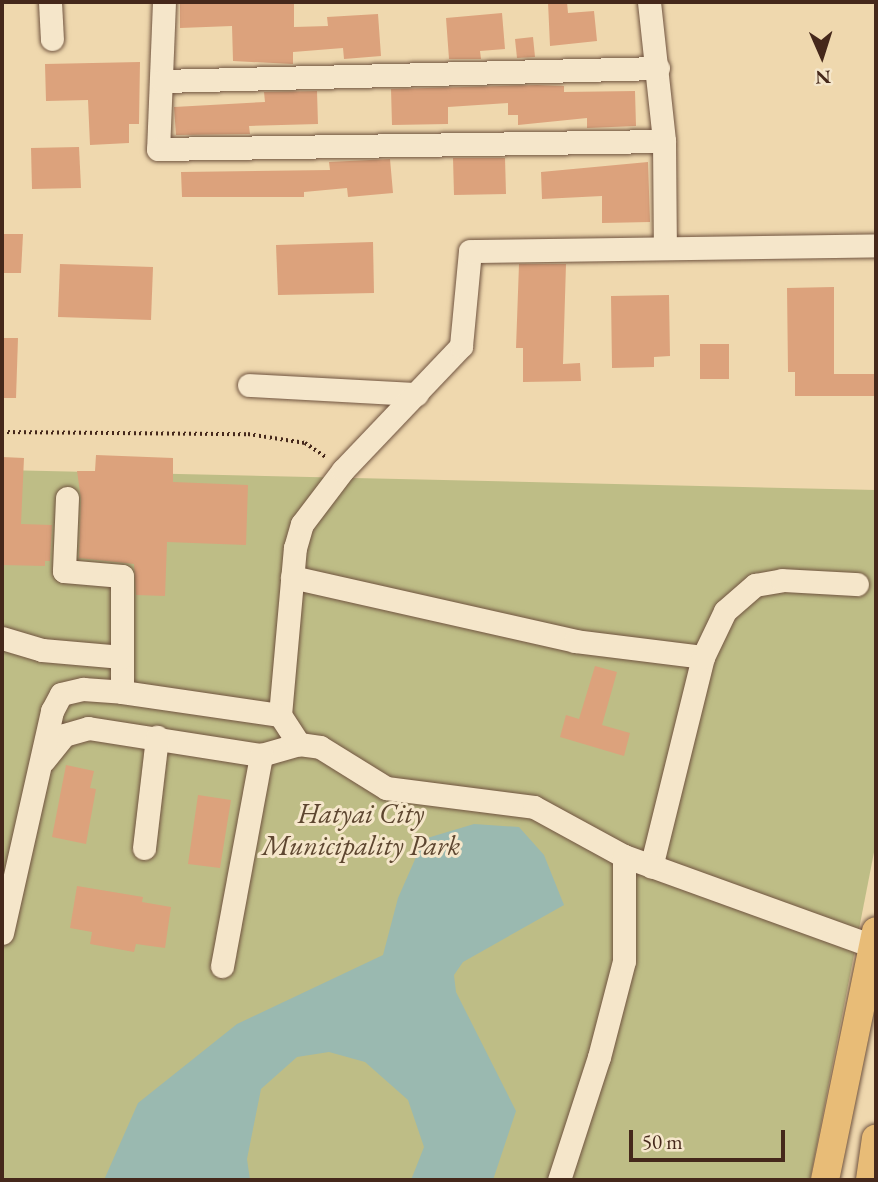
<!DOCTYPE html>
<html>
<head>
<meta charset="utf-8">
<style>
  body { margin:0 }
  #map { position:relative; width:878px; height:1182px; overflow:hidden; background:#efd8ae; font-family:"EB Garamond",serif }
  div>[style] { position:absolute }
  .green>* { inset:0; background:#bebd86 }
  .water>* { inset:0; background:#9ab9b0 }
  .building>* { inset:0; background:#dca27c }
  .path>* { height:3.5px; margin-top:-1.75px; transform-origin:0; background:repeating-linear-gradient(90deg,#45281b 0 2px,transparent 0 5.5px) }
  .roads { filter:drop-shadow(0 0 2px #705440) drop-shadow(0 0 2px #705440) }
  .minor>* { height:23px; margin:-11.5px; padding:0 11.5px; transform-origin:11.5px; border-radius:11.5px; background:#f5e6ca }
  .major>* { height:28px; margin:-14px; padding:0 14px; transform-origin:14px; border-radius:14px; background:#e8bc77 }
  span { translate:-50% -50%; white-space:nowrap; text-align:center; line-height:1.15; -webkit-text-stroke:6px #f5e6ca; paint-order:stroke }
  .park-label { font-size:28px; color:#5d4630; font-style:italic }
  .frame { position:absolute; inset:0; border:4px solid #45281b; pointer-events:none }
  .north { position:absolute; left:787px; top:21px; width:70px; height:70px; -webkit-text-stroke:5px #f5e6ca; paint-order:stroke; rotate:177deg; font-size:19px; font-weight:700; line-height:28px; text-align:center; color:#45281b }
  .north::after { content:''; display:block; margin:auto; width:24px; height:32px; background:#45281b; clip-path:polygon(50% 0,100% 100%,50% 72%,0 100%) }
  .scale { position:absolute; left:629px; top:1130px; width:156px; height:32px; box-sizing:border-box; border:4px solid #45281b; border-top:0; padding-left:9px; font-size:21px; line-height:24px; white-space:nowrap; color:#45281b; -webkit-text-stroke:5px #f5e6ca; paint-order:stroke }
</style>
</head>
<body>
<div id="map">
  <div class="green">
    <div style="clip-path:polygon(2px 470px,876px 490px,876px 842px,810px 1180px,2px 1180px)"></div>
  </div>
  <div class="water">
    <div style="clip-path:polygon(474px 824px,519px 827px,544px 855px,564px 905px,463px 962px,454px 975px,456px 992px,516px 1111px,493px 1180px,411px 1180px,424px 1147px,408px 1100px,365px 1062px,329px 1052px,297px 1057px,261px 1089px,247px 1159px,250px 1180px,104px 1180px,138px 1103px,237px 1024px,383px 955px,398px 898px,424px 839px)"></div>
  </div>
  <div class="building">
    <div style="clip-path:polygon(180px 2px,294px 2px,294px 27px,328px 26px,327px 17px,378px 14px,381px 56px,344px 59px,343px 48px,293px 52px,293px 64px,233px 61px,232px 26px,180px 28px)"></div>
    <div style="clip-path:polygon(548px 2px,567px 2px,568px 13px,594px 11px,597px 41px,550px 46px)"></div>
    <div style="clip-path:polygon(502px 13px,505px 49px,480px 51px,481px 59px,449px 59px,446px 18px)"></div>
    <div style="clip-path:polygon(533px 37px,535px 57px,517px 58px,515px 39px)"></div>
    <div style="clip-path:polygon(140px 62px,139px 124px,129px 124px,129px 143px,90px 145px,88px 100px,46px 101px,45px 64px)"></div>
    <div style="clip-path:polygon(537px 85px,564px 86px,564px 92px,635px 91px,636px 126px,587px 128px,587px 118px,518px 125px,518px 115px,508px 115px,508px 103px,448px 107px,448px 124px,392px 125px,391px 89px)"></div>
    <div style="clip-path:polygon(317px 91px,318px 124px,249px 126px,250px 134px,176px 135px,174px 107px,265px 102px,264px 92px)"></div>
    <div style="clip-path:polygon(79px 147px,81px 188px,32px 189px,31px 148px)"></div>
    <div style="clip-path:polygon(453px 158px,505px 158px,506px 194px,454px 195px)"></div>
    <div style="clip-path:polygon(390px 159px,393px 193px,348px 197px,347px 188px,304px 192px,304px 197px,182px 197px,181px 172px,330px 170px,329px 162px)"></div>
    <div style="clip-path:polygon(648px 162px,650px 222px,602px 223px,602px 196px,542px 199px,541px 172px)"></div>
    <div style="clip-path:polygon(2px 234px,23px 234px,21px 273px,2px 273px)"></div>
    <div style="clip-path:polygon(373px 242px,374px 293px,278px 295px,276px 245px)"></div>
    <div style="clip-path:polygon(60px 264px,153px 267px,151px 320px,58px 317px)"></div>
    <div style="clip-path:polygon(519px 264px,566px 264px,563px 364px,580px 363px,581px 381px,523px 382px,523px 348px,516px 348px)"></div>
    <div style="clip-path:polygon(834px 287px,834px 374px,876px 374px,876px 396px,795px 396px,795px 372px,788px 372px,787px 288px)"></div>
    <div style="clip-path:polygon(669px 295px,670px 356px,654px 357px,654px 367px,612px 368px,611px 296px)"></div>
    <div style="clip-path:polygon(2px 338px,18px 338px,16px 398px,2px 398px)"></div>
    <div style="clip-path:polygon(700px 344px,729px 344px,729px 379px,700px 379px)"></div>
    <div style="clip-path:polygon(96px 455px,173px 458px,173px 482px,248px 485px,246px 545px,167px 542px,165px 596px,136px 595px,134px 564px,79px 558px,81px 499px,77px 471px,95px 471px)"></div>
    <div style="clip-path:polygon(2px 457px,24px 458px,21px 524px,52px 525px,50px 561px,45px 561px,45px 566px,2px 565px)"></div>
    <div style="clip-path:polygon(595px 666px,617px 672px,602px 725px,630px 733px,624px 756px,560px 737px,566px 715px,579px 719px)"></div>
    <div style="clip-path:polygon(66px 765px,94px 771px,90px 788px,96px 789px,86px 844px,52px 837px)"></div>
    <div style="clip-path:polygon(198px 795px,231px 800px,220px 868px,188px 864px)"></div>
    <div style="clip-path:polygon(77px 886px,143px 897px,142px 902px,171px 907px,165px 948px,136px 944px,134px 952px,90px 944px,92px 932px,70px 928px)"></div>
  </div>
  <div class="path">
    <div style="left:2px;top:432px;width:246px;rotate:0.5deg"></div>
    <div style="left:248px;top:434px;width:58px;rotate:9deg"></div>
    <div style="left:305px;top:443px;width:27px;rotate:34deg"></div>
  </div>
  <div class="roads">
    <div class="minor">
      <div style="left:50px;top:2px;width:37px;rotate:87deg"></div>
      <div style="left:164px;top:2px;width:147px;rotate:92.3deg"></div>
      <div style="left:158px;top:149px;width:506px;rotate:-0.91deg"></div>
      <div style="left:649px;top:2px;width:140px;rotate:83.8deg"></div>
      <div style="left:664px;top:141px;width:105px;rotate:89.5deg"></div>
      <div style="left:162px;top:81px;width:496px;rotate:-1.5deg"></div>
      <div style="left:249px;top:385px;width:168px;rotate:3.1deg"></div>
      <div style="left:67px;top:498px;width:73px;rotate:92.4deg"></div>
      <div style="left:64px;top:571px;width:58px;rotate:4.9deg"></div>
      <div style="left:122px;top:576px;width:116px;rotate:90deg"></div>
      <div style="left:292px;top:577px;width:290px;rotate:12.7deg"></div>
      <div style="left:575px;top:641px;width:129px;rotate:7.1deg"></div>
      <div style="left:703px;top:657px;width:216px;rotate:103.9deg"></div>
      <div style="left:2px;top:638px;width:42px;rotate:16.7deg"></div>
      <div style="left:42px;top:650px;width:80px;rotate:5deg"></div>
      <div style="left:703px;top:657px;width:51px;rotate:-64.4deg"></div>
      <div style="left:725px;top:611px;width:40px;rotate:-41deg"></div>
      <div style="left:755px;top:585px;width:27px;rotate:-10deg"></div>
      <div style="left:782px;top:580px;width:75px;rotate:3.1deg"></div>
      <div style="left:280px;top:715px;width:168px;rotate:-84.9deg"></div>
      <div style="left:295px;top:548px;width:25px;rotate:-74deg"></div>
      <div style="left:302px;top:524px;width:68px;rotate:-52.8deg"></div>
      <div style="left:343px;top:470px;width:171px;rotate:-46.4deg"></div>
      <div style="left:461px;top:346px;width:95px;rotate:-84.6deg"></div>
      <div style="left:470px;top:251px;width:406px;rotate:-0.8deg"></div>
      <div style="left:44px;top:760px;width:32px;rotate:-51deg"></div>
      <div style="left:64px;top:735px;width:25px;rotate:-16deg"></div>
      <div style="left:88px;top:728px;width:175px;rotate:8.9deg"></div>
      <div style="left:261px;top:755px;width:40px;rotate:-16deg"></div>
      <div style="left:299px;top:744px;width:21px;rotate:8deg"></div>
      <div style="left:320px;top:747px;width:78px;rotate:31.8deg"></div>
      <div style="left:386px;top:788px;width:149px;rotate:7.3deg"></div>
      <div style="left:534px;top:807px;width:102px;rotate:28.6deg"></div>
      <div style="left:624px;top:856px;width:265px;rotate:19.9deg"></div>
      <div style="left:144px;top:848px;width:112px;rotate:-83.3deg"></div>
      <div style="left:2px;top:933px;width:228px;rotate:-77.3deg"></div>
      <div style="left:52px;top:711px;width:19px;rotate:-62deg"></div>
      <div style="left:61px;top:694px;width:23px;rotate:-13deg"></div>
      <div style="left:83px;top:689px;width:39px;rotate:4deg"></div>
      <div style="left:122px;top:692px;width:160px;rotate:8.3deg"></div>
      <div style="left:280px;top:715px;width:35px;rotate:57deg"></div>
      <div style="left:222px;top:966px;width:215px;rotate:-79.5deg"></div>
      <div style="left:559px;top:1180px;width:129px;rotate:-72deg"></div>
      <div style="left:599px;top:1057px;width:99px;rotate:-75.4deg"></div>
      <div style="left:624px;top:961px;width:105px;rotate:-90deg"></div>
    </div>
    <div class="major">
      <div style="left:825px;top:1180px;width:254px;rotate:-78.4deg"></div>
      <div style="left:870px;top:1180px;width:42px;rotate:-81.9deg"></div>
    </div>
  </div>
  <div class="park-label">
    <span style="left:361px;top:829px">Hatyai City<br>Municipality Park</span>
  </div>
  <div class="frame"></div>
  <div class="north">N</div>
  <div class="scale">50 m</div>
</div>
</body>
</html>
